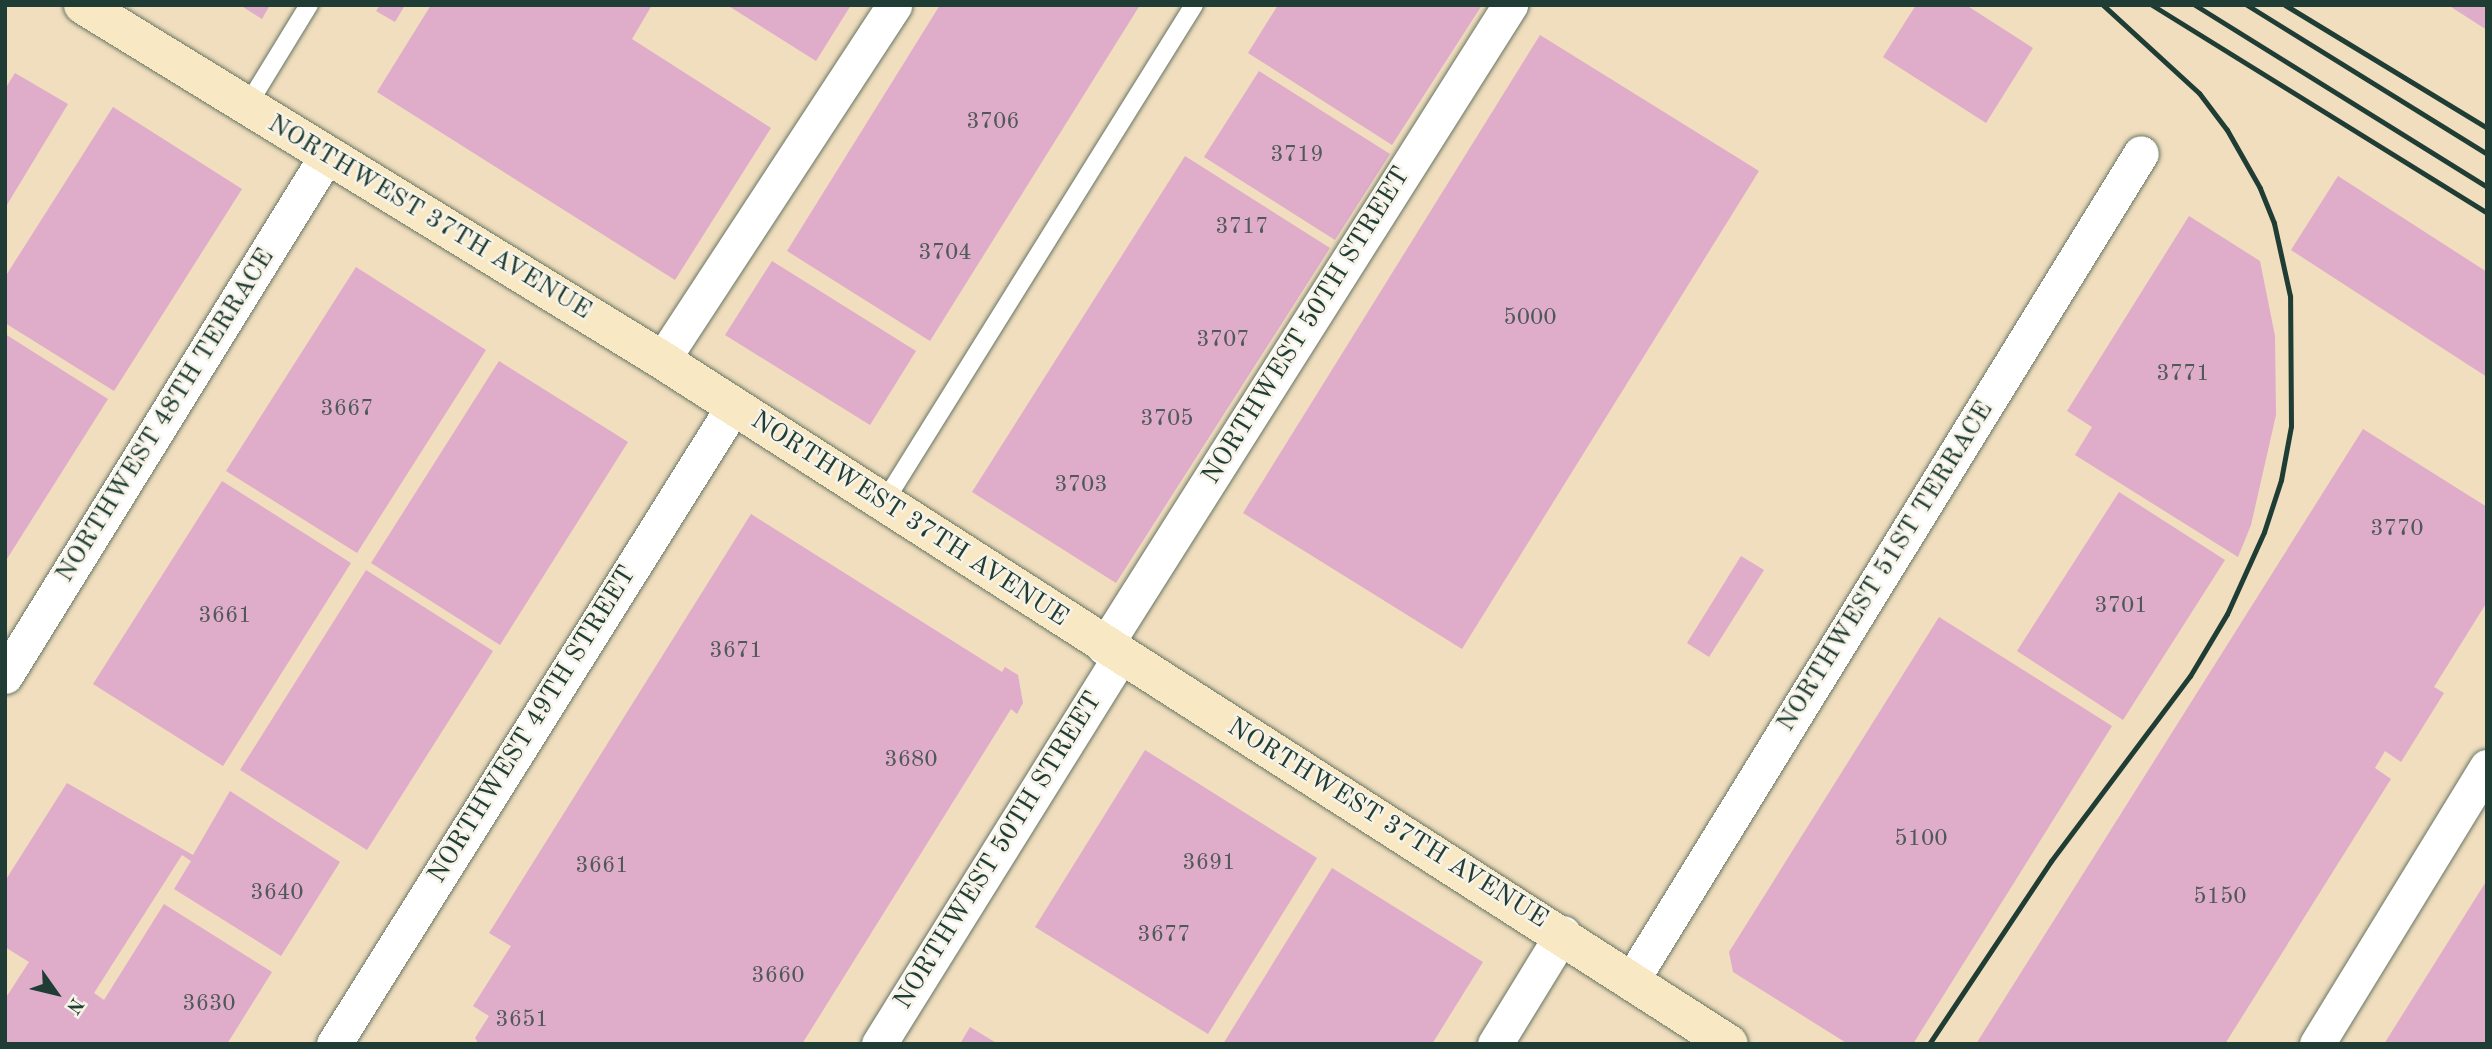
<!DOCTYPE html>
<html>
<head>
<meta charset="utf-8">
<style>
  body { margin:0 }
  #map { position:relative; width:2492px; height:1049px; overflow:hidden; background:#f0debe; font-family:"Old Standard TT",serif }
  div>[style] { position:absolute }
  .building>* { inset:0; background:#dfacca }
  .roads { filter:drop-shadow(0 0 2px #687564) drop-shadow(0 0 2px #687564) }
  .lane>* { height:18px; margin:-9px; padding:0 9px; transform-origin:9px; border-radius:9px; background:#fff }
  .street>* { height:35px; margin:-17.5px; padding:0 17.5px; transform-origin:17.5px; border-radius:17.5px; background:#fff }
  .secondary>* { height:38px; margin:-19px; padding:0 19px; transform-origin:19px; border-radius:19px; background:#f8e8c3 }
  .rail>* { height:5px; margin:-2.5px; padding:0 2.5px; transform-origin:2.5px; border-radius:2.5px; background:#1f3d34 }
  span { translate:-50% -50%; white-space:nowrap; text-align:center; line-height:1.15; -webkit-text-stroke:5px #f7f3e8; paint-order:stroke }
  .number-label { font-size:23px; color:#4f595a }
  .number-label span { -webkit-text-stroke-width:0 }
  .street-label { font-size:26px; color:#1f3d34 }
  .frame { position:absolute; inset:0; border:7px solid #1f3d34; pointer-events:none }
  .north { position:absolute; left:21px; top:958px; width:70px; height:70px; -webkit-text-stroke:5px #f7f3e8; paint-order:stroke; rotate:124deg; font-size:19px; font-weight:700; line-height:28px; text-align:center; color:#1f3d34 }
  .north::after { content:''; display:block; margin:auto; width:24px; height:32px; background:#1f3d34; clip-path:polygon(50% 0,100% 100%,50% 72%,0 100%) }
</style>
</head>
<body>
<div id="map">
  <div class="building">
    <div style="clip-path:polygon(240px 5px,270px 5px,262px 19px)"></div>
    <div style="clip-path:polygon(380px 5px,405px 5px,395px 22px,376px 11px)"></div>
    <div style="clip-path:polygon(431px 5px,652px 5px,632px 39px,771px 128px,675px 280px,377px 92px)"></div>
    <div style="clip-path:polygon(727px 5px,851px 5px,816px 61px)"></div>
    <div style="clip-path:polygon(940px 5px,1140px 5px,930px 341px,787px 251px)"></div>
    <div style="clip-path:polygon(1278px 5px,1482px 5px,1392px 145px,1248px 53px)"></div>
    <div style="clip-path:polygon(1916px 5px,1966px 5px,2033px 48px,1986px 123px,1883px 57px)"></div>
    <div style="clip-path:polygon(2448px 5px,2487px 5px,2487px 30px)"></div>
    <div style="clip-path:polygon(1540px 35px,1759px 171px,1462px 649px,1243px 513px)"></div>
    <div style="clip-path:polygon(1259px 71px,1390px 154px,1335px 240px,1204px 157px)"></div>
    <div style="clip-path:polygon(15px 73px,68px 104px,5px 208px,5px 89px)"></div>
    <div style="clip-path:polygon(113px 107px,242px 189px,114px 391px,5px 323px,5px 277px)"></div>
    <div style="clip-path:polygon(1185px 156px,1330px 248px,1116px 583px,972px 492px)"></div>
    <div style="clip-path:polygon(2338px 176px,2487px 272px,2487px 377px,2291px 250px)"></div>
    <div style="clip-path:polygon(2189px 216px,2260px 261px,2275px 336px,2276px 415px,2251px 525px,2238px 557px,2075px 455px,2092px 427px,2067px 411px)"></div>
    <div style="clip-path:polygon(772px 261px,916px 351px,870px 425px,725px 335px)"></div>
    <div style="clip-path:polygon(356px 267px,486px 350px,357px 553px,226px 471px)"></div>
    <div style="clip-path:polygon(5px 334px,108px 399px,5px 562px)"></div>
    <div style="clip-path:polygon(499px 361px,628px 442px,500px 645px,371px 563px)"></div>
    <div style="clip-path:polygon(2363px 429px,2487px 507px,2487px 602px,2434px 687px,2444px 693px,2401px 762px,2385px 751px,2375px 768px,2391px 779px,2225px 1044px,1976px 1044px)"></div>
    <div style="clip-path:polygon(222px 481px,351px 563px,223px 766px,93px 684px)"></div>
    <div style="clip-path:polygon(2119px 492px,2225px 560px,2123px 720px,2017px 651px)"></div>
    <div style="clip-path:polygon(751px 514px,1002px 672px,1005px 667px,1018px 675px,1023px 703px,1017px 714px,1011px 709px,802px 1044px,479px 1044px,475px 1038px,489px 1016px,473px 1006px,511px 946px,489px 933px)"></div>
    <div style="clip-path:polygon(1741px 556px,1764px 570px,1709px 657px,1687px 643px)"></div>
    <div style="clip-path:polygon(366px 570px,493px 651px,367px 850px,240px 770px)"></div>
    <div style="clip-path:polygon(1939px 617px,2112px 726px,1913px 1044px,1848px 1044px,1733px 972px,1729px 952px)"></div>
    <div style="clip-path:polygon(1145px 750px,1317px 858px,1208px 1034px,1035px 927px)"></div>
    <div style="clip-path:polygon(67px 783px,193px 855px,230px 791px,340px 862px,281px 956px,174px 889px,191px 861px,182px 855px,94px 993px,104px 1000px,164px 904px,272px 972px,227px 1044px,5px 1044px,5px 999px,29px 962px,5px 947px,5px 881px)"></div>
    <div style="clip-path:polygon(1332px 868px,1483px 962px,1432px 1044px,1223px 1044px)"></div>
    <div style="clip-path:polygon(2487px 880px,2487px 1044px,2384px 1044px)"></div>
    <div style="clip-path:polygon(970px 1027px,998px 1044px,960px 1044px)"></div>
  </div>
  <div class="roads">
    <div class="lane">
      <div style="left:247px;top:106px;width:119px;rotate:-58.5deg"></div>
      <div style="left:883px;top:504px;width:588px;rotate:-58.07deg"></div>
    </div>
    <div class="street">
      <div style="left:662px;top:360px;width:424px;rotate:-56.8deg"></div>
      <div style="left:1104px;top:647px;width:760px;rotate:-57.69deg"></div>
      <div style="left:5px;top:676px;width:612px;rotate:-58.28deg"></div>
      <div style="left:1631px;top:981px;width:972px;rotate:-58.37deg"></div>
      <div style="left:334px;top:1044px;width:752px;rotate:-57.94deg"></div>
      <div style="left:879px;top:1044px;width:456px;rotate:-58.1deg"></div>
      <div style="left:1495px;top:1044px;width:130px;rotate:-58.5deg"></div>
      <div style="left:2317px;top:1044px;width:325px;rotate:-58.5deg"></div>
    </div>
    <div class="secondary">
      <div style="left:83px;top:5px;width:679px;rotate:31.51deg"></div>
      <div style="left:662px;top:360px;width:1267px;rotate:32.66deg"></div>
    </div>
  </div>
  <div class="rail">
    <div style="left:2152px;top:5px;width:394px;rotate:31.8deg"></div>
    <div style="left:2195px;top:5px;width:344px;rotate:31.9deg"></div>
    <div style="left:2247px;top:5px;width:282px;rotate:31.8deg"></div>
    <div style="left:2285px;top:5px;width:237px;rotate:31.3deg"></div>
    <div style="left:1929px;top:1044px;width:220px;rotate:-56.3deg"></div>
    <div style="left:2051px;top:861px;width:231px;rotate:-53.1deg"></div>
    <div style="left:2190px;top:676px;width:72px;rotate:-59.2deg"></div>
    <div style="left:2227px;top:614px;width:90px;rotate:-65.7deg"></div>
    <div style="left:2264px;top:532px;width:55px;rotate:-71.9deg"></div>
    <div style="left:2281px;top:480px;width:55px;rotate:-79.5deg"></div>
    <div style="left:2291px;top:426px;width:130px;rotate:-90.4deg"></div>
    <div style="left:2290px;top:296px;width:75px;rotate:-102.4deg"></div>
    <div style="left:2274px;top:223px;width:38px;rotate:-112deg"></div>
    <div style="left:2260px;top:188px;width:67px;rotate:-119.6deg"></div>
    <div style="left:2227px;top:130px;width:46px;rotate:-127.1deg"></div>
    <div style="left:2199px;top:93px;width:130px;rotate:-137.5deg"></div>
  </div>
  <div class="number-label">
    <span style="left:993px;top:122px">3706</span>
    <span style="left:1297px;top:155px">3719</span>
    <span style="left:1242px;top:227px">3717</span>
    <span style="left:945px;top:253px">3704</span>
    <span style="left:1530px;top:318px">5000</span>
    <span style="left:1223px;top:340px">3707</span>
    <span style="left:2183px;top:374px">3771</span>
    <span style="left:347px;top:409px">3667</span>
    <span style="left:1167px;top:419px">3705</span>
    <span style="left:1081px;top:485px">3703</span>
    <span style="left:2397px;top:529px">3770</span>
    <span style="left:2121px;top:606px">3701</span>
    <span style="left:225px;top:616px">3661</span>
    <span style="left:736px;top:651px">3671</span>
    <span style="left:911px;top:760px">3680</span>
    <span style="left:1921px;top:839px">5100</span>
    <span style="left:1209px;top:863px">3691</span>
    <span style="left:602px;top:866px">3661</span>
    <span style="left:277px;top:893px">3640</span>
    <span style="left:2220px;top:897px">5150</span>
    <span style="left:1164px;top:935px">3677</span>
    <span style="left:778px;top:976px">3660</span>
    <span style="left:209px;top:1004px">3630</span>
    <span style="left:522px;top:1020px">3651</span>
  </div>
  <div class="street-label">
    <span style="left:429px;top:218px;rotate:31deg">NORTHWEST 37TH AVENUE</span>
    <span style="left:1307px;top:326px;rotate:-58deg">NORTHWEST 50TH STREET</span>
    <span style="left:166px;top:416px;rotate:-58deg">NORTHWEST 48TH TERRACE</span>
    <span style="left:909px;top:520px;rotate:33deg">NORTHWEST 37TH AVENUE</span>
    <span style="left:1886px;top:567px;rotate:-58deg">NORTHWEST 51ST TERRACE</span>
    <span style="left:533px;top:725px;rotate:-58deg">NORTHWEST 49TH STREET</span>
    <span style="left:1387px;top:824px;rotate:32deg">NORTHWEST 37TH AVENUE</span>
    <span style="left:999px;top:851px;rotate:-58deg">NORTHWEST 50TH STREET</span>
  </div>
  <div class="frame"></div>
  <div class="north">N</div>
</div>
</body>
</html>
